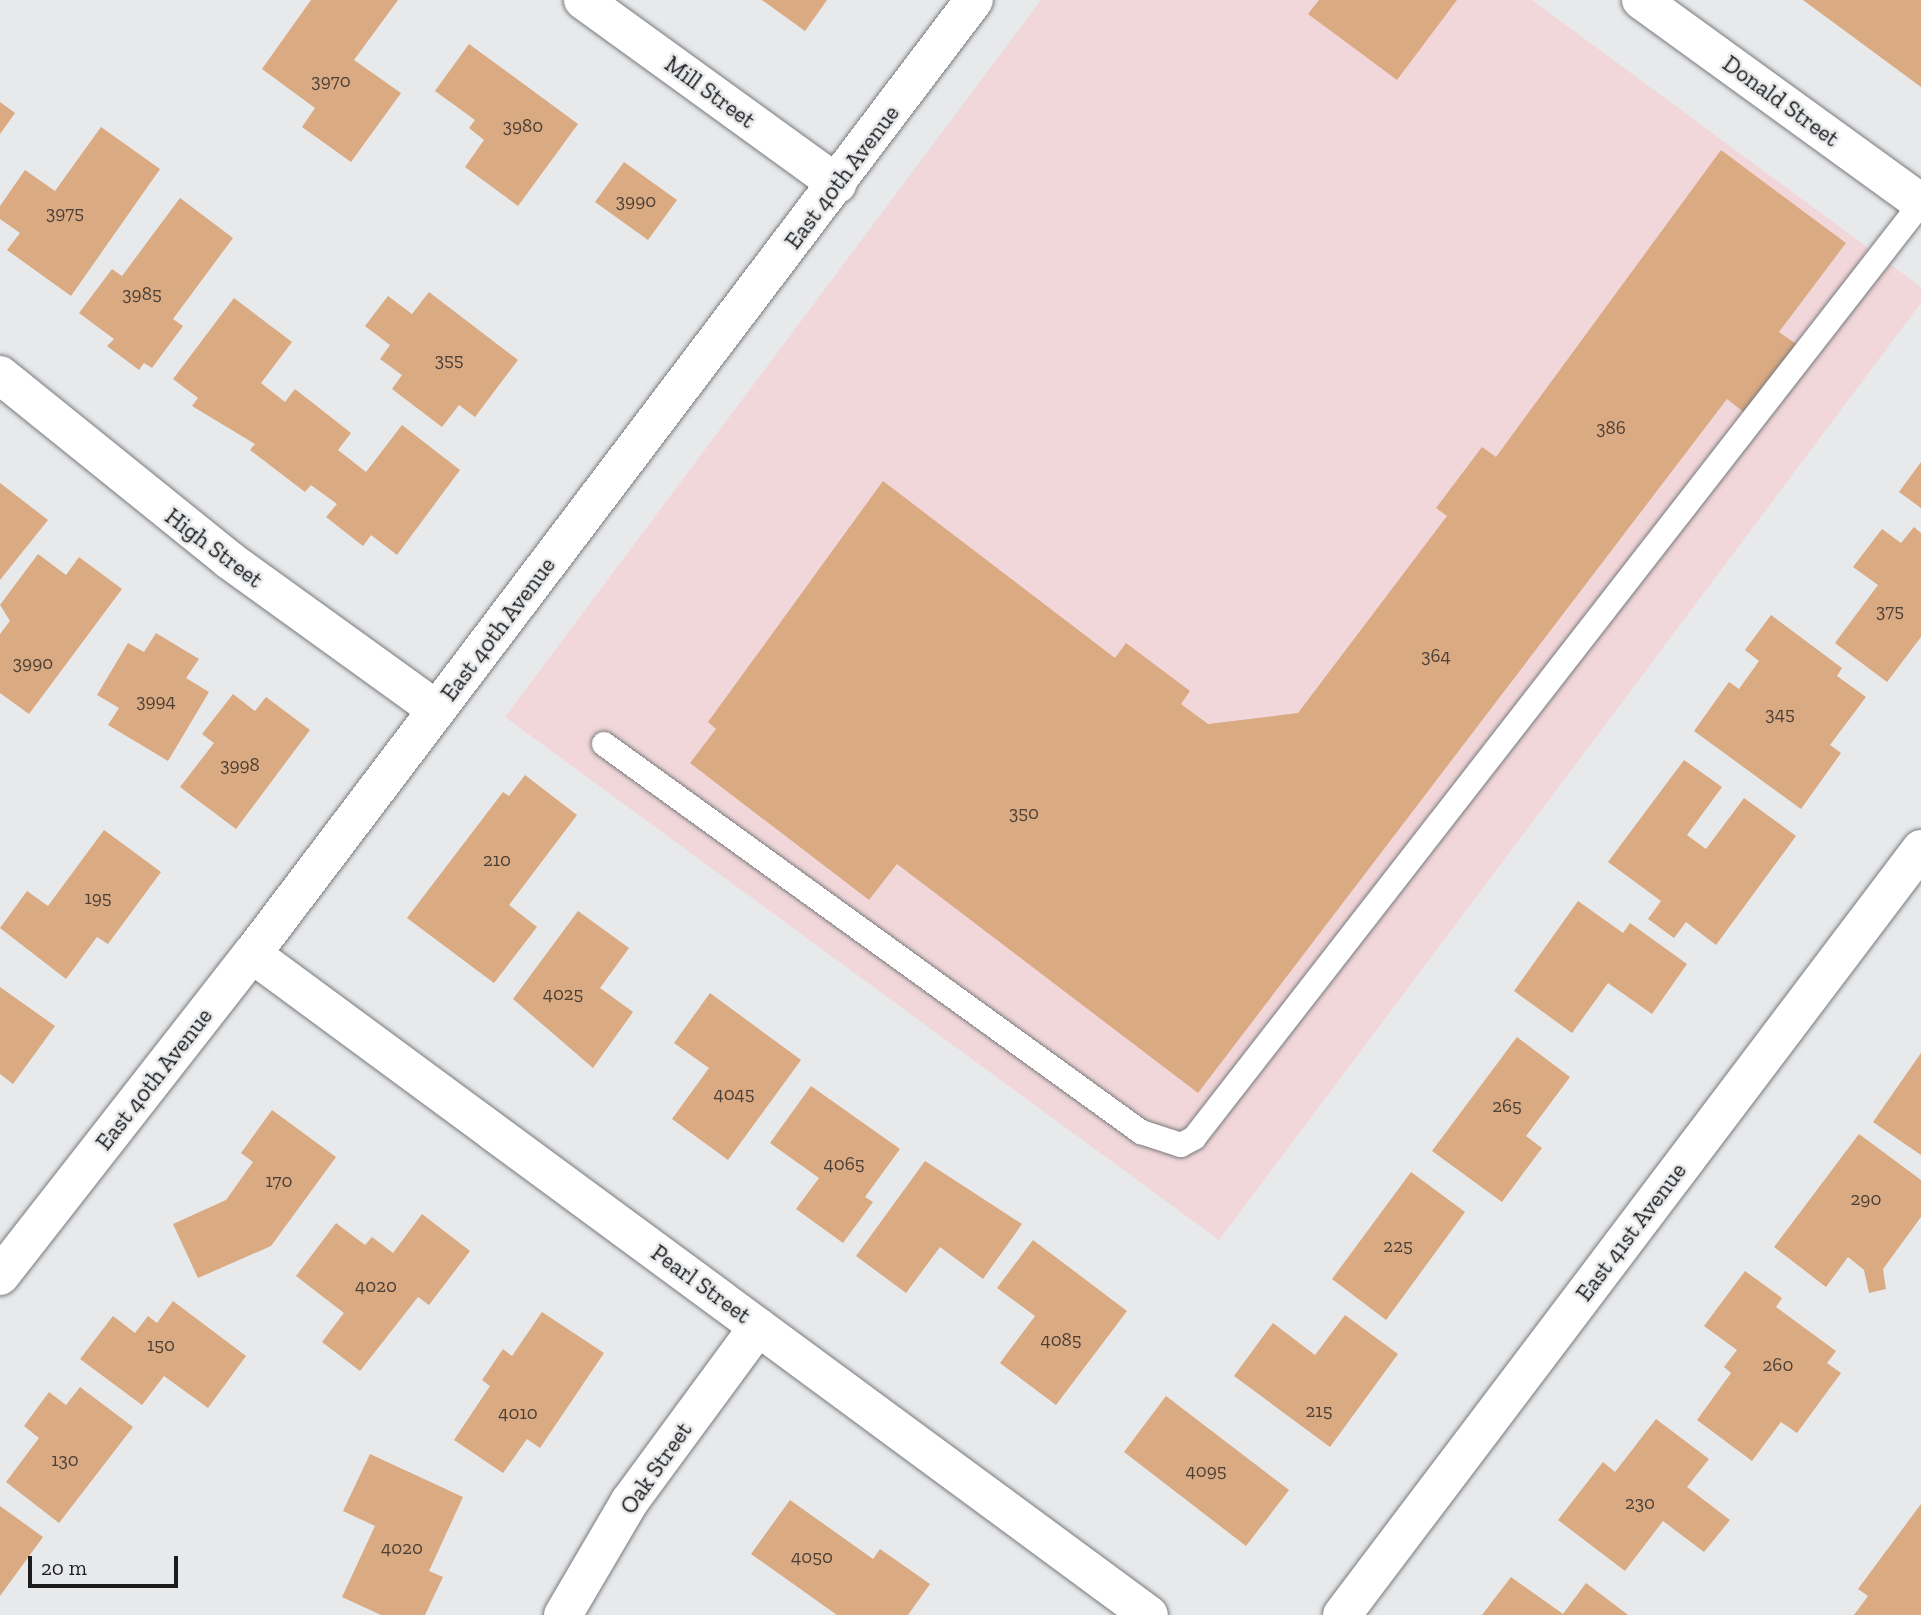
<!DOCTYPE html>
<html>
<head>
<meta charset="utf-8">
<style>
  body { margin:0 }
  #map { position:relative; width:1921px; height:1615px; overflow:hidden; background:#e7e9eb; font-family:"Zilla Slab",serif }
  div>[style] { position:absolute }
  .commercial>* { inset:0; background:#f2d7da }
  .building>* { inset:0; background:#daaa83 }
  .roads { filter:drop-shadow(0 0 2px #797a7c) drop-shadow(0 0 2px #797a7c) }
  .lane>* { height:24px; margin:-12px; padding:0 12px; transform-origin:12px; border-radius:12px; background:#fff }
  .street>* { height:38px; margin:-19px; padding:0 19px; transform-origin:19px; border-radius:19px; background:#fff }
  .secondary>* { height:38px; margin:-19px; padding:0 19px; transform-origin:19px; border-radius:19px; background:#fff }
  span { translate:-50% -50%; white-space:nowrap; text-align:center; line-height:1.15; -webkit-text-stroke:5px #e7e9eb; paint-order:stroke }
  .number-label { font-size:19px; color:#4c4036 }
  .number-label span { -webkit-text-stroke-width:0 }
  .street-label { font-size:23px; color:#1c1c1d }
  .scale { position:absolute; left:28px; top:1556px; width:150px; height:32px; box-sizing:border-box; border:4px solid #1c1c1d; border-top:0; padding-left:9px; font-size:21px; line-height:24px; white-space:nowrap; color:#1c1c1d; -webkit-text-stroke:5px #e7e9eb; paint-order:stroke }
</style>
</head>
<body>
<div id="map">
  <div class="commercial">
    <div style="clip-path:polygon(1041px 0,1532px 0,1921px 287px,1921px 303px,1219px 1240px,505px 717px)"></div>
  </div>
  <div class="building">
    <div style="clip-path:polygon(311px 0,398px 0,354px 60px,401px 93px,351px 162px,302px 127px,315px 108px,262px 69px)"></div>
    <div style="clip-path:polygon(762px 0,827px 0,805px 31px)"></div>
    <div style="clip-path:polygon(1319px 0,1457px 0,1397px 80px,1308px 14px)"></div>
    <div style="clip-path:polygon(1803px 0,1921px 0,1921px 87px)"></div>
    <div style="clip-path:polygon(469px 44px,578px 124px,518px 206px,465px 167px,484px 140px,469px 128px,475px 120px,435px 91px)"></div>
    <div style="clip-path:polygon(0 102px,15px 113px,0 134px)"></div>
    <div style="clip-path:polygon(101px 127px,160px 169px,71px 296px,7px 250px,20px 233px,0 219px,0 206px,25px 170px,55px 191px)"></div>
    <div style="clip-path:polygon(1721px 150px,1846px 243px,1779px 332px,1802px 348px,1750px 417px,1727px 399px,1198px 1093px,897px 864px,869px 900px,690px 763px,716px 729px,708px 722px,883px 481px,1115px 658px,1126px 643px,1190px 691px,1181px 704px,1208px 724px,1298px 713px,1447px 516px,1436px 508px,1482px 447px,1496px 457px)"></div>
    <div style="clip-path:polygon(624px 162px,677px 200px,648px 240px,595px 202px)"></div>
    <div style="clip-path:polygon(180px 198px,233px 238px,173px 319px,183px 326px,152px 368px,144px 363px,139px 370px,107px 346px,114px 339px,79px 313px,112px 269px,122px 276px)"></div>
    <div style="clip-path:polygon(429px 292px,518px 360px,475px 417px,459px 405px,442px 427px,392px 389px,402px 375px,380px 359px,390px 345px,365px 326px,388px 296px,412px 314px)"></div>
    <div style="clip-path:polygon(234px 298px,292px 342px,261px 383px,285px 402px,295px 389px,351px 433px,338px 450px,366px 472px,402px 425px,460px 470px,397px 555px,371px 535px,363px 546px,326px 517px,337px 504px,311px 485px,305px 492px,250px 450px,255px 444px,192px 406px,198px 398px,173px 379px)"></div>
    <div style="clip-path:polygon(1921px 462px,1921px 508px,1899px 492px)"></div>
    <div style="clip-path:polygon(0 483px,48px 520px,0 580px)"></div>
    <div style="clip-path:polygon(1914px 527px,1921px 533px,1921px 637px,1887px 682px,1835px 643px,1878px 585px,1853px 567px,1882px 529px,1901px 543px)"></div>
    <div style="clip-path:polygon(38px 554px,66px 575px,79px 557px,122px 589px,29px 714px,0 693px,0 634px,10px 621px,0 605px)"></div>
    <div style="clip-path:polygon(1771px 615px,1842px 668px,1837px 676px,1866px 697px,1830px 745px,1841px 753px,1801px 809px,1694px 731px,1729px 682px,1739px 689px,1759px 661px,1745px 650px)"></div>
    <div style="clip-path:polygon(156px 633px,199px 659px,186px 678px,209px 692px,168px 761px,108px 725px,119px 708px,97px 695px,128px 643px,144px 652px)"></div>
    <div style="clip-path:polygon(233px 694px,255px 711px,266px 697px,310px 730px,236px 829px,180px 787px,214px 743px,202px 734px)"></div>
    <div style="clip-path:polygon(1684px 760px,1722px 787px,1687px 835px,1706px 849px,1744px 798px,1796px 836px,1716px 945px,1686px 922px,1674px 938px,1648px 919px,1661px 901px,1608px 862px)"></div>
    <div style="clip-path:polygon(525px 775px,577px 815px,509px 905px,537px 927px,494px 983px,407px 918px,503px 792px,509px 796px)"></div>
    <div style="clip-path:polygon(104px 830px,161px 872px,108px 944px,97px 937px,66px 979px,0 928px,27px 891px,48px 906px)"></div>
    <div style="clip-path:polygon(1578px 901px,1623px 933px,1630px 923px,1687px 964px,1652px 1014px,1608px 983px,1572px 1033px,1514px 991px)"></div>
    <div style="clip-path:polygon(578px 911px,629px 948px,600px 988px,633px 1012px,593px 1068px,513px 999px)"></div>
    <div style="clip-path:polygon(0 987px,55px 1026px,13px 1084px,0 1074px)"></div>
    <div style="clip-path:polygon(710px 993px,801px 1060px,728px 1160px,672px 1119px,709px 1068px,674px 1043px)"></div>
    <div style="clip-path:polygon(1517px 1037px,1570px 1077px,1526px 1136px,1542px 1148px,1502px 1202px,1432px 1151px)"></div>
    <div style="clip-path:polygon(1921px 1053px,1921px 1155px,1873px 1122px)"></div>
    <div style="clip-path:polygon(811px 1086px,900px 1149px,865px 1197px,873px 1202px,843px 1243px,796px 1209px,819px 1178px,770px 1143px)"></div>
    <div style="clip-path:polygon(272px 1110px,336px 1157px,271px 1246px,198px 1278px,173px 1224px,226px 1200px,253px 1162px,241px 1153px)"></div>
    <div style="clip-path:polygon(1859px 1134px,1921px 1180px,1921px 1217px,1883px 1269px,1886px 1289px,1869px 1293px,1864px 1270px,1848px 1257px,1826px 1287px,1774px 1247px)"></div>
    <div style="clip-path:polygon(925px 1161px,1022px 1224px,983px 1279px,940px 1247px,906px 1293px,856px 1256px)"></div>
    <div style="clip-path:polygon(1411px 1172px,1465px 1212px,1386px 1320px,1332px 1279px)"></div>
    <div style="clip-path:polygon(422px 1214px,470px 1251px,429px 1305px,418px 1297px,360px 1371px,322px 1342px,344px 1313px,296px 1276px,336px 1223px,365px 1245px,372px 1237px,393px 1253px)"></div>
    <div style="clip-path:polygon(1033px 1240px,1127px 1311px,1056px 1405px,1000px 1363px,1035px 1316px,997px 1288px)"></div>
    <div style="clip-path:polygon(1745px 1271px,1782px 1298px,1776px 1307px,1836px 1351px,1827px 1363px,1841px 1373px,1797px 1433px,1781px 1422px,1752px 1461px,1697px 1420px,1731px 1373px,1724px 1367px,1737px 1350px,1704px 1326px)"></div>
    <div style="clip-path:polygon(173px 1301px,246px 1356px,208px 1408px,164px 1376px,142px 1405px,80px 1359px,113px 1316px,135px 1333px,148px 1316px,157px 1323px)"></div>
    <div style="clip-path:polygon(542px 1312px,604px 1353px,540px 1448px,527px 1439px,503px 1473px,454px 1440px,490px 1386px,482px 1380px,503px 1349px,512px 1356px)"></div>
    <div style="clip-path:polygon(1345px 1315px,1398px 1354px,1330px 1447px,1234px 1376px,1273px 1323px,1315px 1355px)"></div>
    <div style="clip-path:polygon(80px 1387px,133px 1427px,59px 1523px,6px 1482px,39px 1438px,24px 1426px,49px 1392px,66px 1405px)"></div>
    <div style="clip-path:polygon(1166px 1396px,1289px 1490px,1246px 1546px,1124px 1452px)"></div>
    <div style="clip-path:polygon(1656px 1419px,1709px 1459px,1687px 1487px,1730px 1520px,1704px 1552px,1663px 1521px,1625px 1571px,1558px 1520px,1603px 1462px,1615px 1472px)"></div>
    <div style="clip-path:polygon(370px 1454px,463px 1497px,429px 1571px,443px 1577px,425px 1615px,381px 1615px,342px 1597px,375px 1526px,343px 1511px)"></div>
    <div style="clip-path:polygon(790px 1500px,873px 1559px,880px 1549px,930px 1584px,908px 1615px,837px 1615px,751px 1554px)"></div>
    <div style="clip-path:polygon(1921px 1504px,1921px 1615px,1854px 1615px,1868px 1596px,1858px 1589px)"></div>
    <div style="clip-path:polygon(0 1506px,43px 1537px,0 1596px)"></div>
    <div style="clip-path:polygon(1511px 1577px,1563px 1614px,1586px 1583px,1628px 1615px,1482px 1615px)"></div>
  </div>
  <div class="roads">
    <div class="lane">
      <div style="left:604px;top:744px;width:663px;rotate:35.85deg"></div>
      <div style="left:1141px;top:1132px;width:42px;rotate:18deg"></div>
      <div style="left:1181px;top:1145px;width:15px;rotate:-28deg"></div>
      <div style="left:1194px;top:1138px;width:1184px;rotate:-52.13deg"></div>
    </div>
    <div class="street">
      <div style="left:583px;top:0;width:314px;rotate:35.9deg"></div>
      <div style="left:0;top:375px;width:294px;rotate:38.9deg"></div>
      <div style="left:229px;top:560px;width:256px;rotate:35.8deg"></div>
      <div style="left:252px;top:954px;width:1114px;rotate:36.39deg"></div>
      <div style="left:563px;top:1615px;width:132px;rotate:-59.6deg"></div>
      <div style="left:630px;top:1501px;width:216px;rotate:-53.7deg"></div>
      <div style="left:1342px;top:1615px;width:960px;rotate:-52.92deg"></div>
    </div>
    <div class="secondary">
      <div style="left:1641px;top:0;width:346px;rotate:35.9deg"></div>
      <div style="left:0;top:1276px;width:409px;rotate:-52deg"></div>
      <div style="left:252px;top:954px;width:1196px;rotate:-52.88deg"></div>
    </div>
  </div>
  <div class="number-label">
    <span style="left:331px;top:81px">3970</span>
    <span style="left:523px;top:126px">3980</span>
    <span style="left:636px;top:201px">3990</span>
    <span style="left:65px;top:213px">3975</span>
    <span style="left:142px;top:294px">3985</span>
    <span style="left:449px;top:360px">355</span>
    <span style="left:1611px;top:428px">386</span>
    <span style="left:1890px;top:611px">375</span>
    <span style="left:1436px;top:656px">364</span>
    <span style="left:33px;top:663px">3990</span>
    <span style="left:156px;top:701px">3994</span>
    <span style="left:1780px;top:714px">345</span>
    <span style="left:240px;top:765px">3998</span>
    <span style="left:1024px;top:813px">350</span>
    <span style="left:497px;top:860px">210</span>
    <span style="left:98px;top:898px">195</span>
    <span style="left:563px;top:994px">4025</span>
    <span style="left:734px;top:1094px">4045</span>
    <span style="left:1507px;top:1106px">265</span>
    <span style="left:844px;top:1164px">4065</span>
    <span style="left:279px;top:1181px">170</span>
    <span style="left:1866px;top:1199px">290</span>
    <span style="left:1398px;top:1246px">225</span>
    <span style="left:376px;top:1286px">4020</span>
    <span style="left:1061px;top:1340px">4085</span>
    <span style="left:161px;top:1345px">150</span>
    <span style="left:1778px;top:1365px">260</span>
    <span style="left:1319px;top:1411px">215</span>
    <span style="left:518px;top:1413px">4010</span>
    <span style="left:65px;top:1460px">130</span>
    <span style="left:1206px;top:1471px">4095</span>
    <span style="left:1640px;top:1503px">230</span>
    <span style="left:402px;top:1548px">4020</span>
    <span style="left:812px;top:1557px">4050</span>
  </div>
  <div class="street-label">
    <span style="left:710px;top:92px;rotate:36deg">Mill Street</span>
    <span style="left:1781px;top:101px;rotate:36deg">Donald Street</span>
    <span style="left:842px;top:177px;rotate:-53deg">East 40th Avenue</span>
    <span style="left:214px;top:548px;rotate:37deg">High Street</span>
    <span style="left:498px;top:629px;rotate:-53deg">East 40th Avenue</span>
    <span style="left:154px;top:1079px;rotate:-52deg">East 40th Avenue</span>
    <span style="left:1631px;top:1232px;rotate:-53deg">East 41st Avenue</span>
    <span style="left:701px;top:1284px;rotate:36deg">Pearl Street</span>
    <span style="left:656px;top:1468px;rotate:-55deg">Oak Street</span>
  </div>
  <div class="scale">20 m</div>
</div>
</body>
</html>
